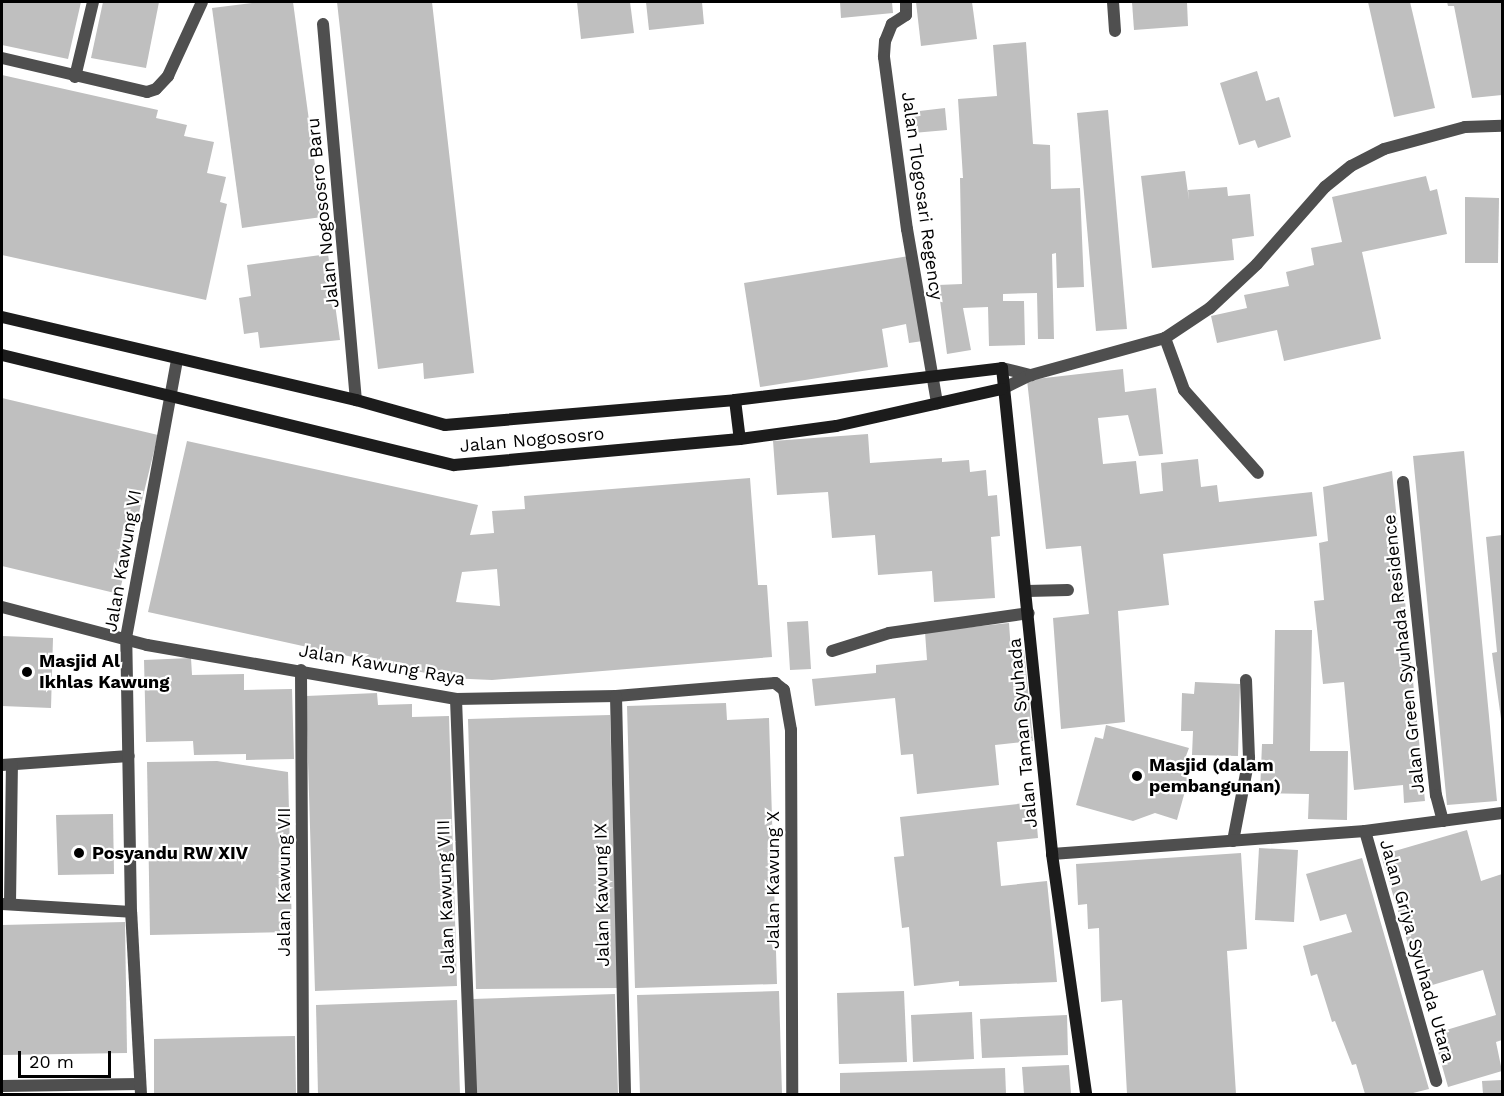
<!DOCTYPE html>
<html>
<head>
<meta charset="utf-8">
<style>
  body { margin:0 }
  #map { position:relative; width:1504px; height:1096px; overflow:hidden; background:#fff; font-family:"Work Sans",sans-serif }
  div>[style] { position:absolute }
  .building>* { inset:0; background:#bfbfbf }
  .lane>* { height:12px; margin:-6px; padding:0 6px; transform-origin:6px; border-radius:6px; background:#4f4f4f }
  .street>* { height:12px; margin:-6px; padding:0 6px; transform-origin:6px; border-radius:6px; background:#4f4f4f }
  .secondary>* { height:12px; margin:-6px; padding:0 6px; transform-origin:6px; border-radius:6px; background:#1c1c1c }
  .dots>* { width:16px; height:16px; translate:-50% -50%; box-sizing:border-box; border:3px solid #fff; border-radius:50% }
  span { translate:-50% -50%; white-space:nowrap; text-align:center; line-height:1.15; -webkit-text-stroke:4.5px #fff; paint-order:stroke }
  .street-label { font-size:18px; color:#000 }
  .poi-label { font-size:18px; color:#000; font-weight:700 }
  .left { translate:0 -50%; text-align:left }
  .frame { position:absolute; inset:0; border:3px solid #000; pointer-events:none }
  .scale { position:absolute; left:18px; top:1051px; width:93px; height:27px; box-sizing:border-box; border:3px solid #000; border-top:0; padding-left:8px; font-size:18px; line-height:21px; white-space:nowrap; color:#000; -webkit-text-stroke:4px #fff; paint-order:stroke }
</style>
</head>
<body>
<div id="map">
  <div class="building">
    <div style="clip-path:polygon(2px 2px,81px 2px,68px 59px,2px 45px)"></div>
    <div style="clip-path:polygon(103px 2px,159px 2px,146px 68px,91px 58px)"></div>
    <div style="clip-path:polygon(260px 2px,293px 2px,322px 217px,242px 228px,212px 8px)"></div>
    <div style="clip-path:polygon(337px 2px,432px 2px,474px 373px,424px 379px,423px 363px,378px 369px)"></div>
    <div style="clip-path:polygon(577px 2px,630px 2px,634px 33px,581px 39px)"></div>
    <div style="clip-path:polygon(646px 2px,702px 2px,704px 24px,649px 30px)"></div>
    <div style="clip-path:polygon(840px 2px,892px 2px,893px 13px,841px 18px)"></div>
    <div style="clip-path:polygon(916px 2px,972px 2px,977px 39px,921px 46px)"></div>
    <div style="clip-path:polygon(1132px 2px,1187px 2px,1188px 26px,1134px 30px)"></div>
    <div style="clip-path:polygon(1368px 2px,1410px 2px,1435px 108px,1394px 117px)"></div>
    <div style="clip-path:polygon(1447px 2px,1502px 2px,1502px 95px,1472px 98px,1454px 6px,1448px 6px)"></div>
    <div style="clip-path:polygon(1026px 42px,1033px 144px,1050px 145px,1051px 189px,1080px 188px,1084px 287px,1057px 288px,1056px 253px,1052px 254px,1054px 339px,1038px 339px,1037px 293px,1003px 294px,1003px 301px,1024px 301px,1025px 345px,989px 346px,988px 307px,963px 308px,971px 350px,947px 354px,938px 285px,962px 284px,960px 178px,963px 178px,958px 99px,997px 96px,993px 45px)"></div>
    <div style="clip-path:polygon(1257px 71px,1266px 101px,1279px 97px,1291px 137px,1258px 148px,1255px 140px,1239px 145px,1220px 83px)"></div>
    <div style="clip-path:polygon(2px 75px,158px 110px,156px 118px,187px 125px,184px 136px,214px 142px,207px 173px,226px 177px,220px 202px,227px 204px,206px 300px,2px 255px)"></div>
    <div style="clip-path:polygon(945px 108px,947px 130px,913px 133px,911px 112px)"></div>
    <div style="clip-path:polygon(1108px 110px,1127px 329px,1096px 331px,1077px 113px)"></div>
    <div style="clip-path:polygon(1185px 171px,1189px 200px,1188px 190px,1227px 187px,1228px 196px,1250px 194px,1254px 236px,1232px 239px,1234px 260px,1152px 268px,1141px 176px)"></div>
    <div style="clip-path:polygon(1426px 176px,1430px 191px,1437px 189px,1447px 234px,1362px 252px,1381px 339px,1284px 361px,1277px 330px,1217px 343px,1211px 316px,1247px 308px,1244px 295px,1289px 286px,1286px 272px,1314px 265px,1311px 248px,1342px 242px,1332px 197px)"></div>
    <div style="clip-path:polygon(1465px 197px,1499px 198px,1498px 263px,1465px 263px)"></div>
    <div style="clip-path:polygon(328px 254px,340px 340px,260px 348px,258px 332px,244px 334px,239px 298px,251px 296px,247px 265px)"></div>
    <div style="clip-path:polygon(909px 256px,923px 341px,909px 343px,906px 324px,882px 329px,888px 367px,760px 387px,744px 283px)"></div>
    <div style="clip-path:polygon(1123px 369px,1125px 392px,1156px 388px,1163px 454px,1139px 456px,1128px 415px,1098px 418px,1103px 464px,1136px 461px,1140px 494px,1163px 491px,1161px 463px,1198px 459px,1201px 487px,1217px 485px,1219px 502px,1312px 492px,1317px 536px,1163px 554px,1169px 605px,1118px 611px,1125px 722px,1061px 729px,1053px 618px,1089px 614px,1081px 546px,1046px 549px,1027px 380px)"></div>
    <div style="clip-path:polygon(2px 398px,158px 435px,119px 594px,2px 566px)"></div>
    <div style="clip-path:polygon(868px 434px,870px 463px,942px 458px,942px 462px,969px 460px,970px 472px,986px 470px,988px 496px,997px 495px,1000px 536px,991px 537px,995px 598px,934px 602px,932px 571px,878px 575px,875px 535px,832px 538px,828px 492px,777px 495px,773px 441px)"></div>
    <div style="clip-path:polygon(evenodd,187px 441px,478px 505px,470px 535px,494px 533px,492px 511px,525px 509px,524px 496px,750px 478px,758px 585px,767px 585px,772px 657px,492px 680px,448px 678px,148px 612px,187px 441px,497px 569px,500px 606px,456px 602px,462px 572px,497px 569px)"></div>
    <div style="clip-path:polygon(1464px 451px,1497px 801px,1447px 805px,1413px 456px)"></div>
    <div style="clip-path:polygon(1392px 471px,1425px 801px,1404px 803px,1403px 785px,1354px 790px,1344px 682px,1323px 684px,1314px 601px,1324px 600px,1319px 543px,1328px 541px,1323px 487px)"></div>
    <div style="clip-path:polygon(1502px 535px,1502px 719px,1501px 719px,1492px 653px,1497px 652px,1486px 537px)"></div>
    <div style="clip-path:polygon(808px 621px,811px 669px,790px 670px,787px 622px)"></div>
    <div style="clip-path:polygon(1009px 623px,1011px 651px,1024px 650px,1033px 741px,995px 745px,999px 785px,917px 794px,913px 754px,901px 755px,895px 698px,815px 706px,812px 679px,876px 673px,876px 665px,927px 660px,925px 632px)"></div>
    <div style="clip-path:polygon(1275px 630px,1312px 630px,1310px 751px,1348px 751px,1347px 820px,1308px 819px,1309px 794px,1260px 793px,1262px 744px,1273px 744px)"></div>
    <div style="clip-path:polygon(2px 636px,53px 638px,51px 708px,2px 706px)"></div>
    <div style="clip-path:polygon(191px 658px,192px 675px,244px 674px,244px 690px,292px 689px,294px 759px,246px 760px,246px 754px,194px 755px,193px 741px,146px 742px,144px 660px)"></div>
    <div style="clip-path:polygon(1195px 682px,1240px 684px,1238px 756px,1192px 755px,1193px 731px,1181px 731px,1182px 693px,1194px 694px)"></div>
    <div style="clip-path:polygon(377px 693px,378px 705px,412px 704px,412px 717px,449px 716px,457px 986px,315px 991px,306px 696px)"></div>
    <div style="clip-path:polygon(726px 703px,727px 720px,769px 718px,777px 984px,635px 988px,627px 706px)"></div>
    <div style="clip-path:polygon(610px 715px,618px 988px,476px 989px,468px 719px)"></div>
    <div style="clip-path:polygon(1106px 725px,1189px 748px,1186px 756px,1194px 759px,1177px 820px,1155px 813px,1133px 821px,1076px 805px,1095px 737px,1103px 739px)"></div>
    <div style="clip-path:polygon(217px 761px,288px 772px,292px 932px,150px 935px,147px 762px)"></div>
    <div style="clip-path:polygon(1035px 802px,1038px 838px,997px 842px,1001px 886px,1047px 881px,1057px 982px,959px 986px,959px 981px,914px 986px,909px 927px,902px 928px,894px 857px,904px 856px,900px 817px)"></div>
    <div style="clip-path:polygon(113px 814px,114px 874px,58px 875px,56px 815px)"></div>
    <div style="clip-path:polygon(1467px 830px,1481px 881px,1502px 874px,1502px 1040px,1496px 1042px,1502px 1071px,1448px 1087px,1433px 1034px,1496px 1015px,1483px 970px,1429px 986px,1418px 949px,1410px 951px,1381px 855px)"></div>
    <div style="clip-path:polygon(1259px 848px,1298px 850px,1294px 922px,1255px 920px)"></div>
    <div style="clip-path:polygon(1241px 853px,1247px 949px,1227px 951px,1236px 1094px,1127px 1094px,1122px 1000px,1101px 1002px,1099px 928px,1088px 929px,1087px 904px,1078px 905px,1076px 864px)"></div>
    <div style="clip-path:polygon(1362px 858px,1429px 1089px,1409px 1094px,1365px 1094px,1356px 1064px,1352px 1065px,1335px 1021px,1332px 1022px,1317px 974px,1311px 976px,1303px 946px,1352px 932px,1346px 914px,1320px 921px,1306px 874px)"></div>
    <div style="clip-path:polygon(125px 922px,127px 1053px,2px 1055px,2px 925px)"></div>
    <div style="clip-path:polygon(779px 991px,782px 1094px,640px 1094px,637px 995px)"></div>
    <div style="clip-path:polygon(904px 991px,907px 1062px,839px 1064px,837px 993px)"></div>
    <div style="clip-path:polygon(615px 994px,618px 1094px,476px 1094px,473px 999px)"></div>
    <div style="clip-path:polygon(457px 1000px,460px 1094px,318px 1094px,316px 1005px)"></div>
    <div style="clip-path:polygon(972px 1012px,974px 1059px,913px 1062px,911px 1015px)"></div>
    <div style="clip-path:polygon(1067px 1015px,1068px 1055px,982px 1058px,980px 1019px)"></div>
    <div style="clip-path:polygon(295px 1036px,296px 1094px,154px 1094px,154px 1039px)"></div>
    <div style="clip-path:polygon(1069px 1065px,1071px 1094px,1024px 1094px,1022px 1067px)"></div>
    <div style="clip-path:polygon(1005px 1068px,1006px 1094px,840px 1094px,840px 1073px)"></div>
    <div style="clip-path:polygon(1502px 1080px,1502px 1094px,1483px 1094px,1482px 1081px)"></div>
  </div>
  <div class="lane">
    <div style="left:1165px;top:338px;width:55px;rotate:69.9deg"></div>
    <div style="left:1184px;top:390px;width:111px;rotate:48.3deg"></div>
    <div style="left:1027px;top:591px;width:41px;rotate:-1.4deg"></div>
    <div style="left:832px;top:651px;width:60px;rotate:-17.5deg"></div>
    <div style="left:889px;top:633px;width:141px;rotate:-8.1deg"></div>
    <div style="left:2px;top:765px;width:127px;rotate:-4.1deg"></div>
    <div style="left:1233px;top:841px;width:85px;rotate:-79.1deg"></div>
    <div style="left:1249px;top:758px;width:78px;rotate:-92.2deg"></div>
    <div style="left:10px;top:904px;width:139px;rotate:-89.2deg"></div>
  </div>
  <div class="street">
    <div style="left:906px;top:2px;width:13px;rotate:90deg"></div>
    <div style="left:906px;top:15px;width:17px;rotate:147deg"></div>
    <div style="left:892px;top:24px;width:18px;rotate:112deg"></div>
    <div style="left:885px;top:41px;width:16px;rotate:94deg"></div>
    <div style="left:884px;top:57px;width:174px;rotate:82.4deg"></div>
    <div style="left:907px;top:229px;width:177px;rotate:80.2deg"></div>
    <div style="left:1113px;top:2px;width:29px;rotate:86deg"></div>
    <div style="left:323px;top:24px;width:377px;rotate:85deg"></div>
    <div style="left:2px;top:58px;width:149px;rotate:13.2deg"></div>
    <div style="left:147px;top:92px;width:9px;rotate:-18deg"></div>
    <div style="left:156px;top:89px;width:18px;rotate:-47deg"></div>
    <div style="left:168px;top:76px;width:81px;rotate:-65.3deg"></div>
    <div style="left:75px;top:77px;width:77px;rotate:-76.5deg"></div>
    <div style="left:1002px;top:368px;width:30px;rotate:14deg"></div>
    <div style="left:1002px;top:389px;width:32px;rotate:-26deg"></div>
    <div style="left:1031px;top:375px;width:139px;rotate:-15.4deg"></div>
    <div style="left:1165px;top:338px;width:54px;rotate:-33.7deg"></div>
    <div style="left:1210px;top:308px;width:64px;rotate:-43.1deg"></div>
    <div style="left:1257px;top:264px;width:103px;rotate:-48.6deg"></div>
    <div style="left:1325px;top:187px;width:33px;rotate:-39deg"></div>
    <div style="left:1351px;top:166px;width:37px;rotate:-27deg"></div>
    <div style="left:1384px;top:149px;width:84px;rotate:-15.2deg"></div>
    <div style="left:1465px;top:127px;width:37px;rotate:-2deg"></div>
    <div style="left:1403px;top:482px;width:315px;rotate:84deg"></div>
    <div style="left:1436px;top:795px;width:27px;rotate:75deg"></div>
    <div style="left:2px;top:607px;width:150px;rotate:14.7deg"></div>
    <div style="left:147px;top:645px;width:314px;rotate:9.9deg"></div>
    <div style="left:456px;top:699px;width:160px;rotate:-1.1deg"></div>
    <div style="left:616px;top:696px;width:160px;rotate:-4.7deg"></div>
    <div style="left:775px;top:683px;width:11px;rotate:38deg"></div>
    <div style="left:784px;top:690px;width:41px;rotate:80.1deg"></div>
    <div style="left:791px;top:730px;width:364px;rotate:89.8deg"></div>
    <div style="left:301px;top:670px;width:424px;rotate:89.7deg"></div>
    <div style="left:616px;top:696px;width:398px;rotate:88.7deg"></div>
    <div style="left:456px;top:699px;width:395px;rotate:87.8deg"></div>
    <div style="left:1365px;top:831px;width:260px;rotate:74.1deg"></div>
    <div style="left:1052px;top:854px;width:314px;rotate:-4.2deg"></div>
    <div style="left:1365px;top:831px;width:138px;rotate:-7.5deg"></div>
    <div style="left:2px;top:904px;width:129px;rotate:3.5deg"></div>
    <div style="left:2px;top:1086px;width:138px;rotate:-0.8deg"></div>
    <div style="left:141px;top:1094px;width:182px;rotate:-93.1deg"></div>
    <div style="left:131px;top:912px;width:274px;rotate:-91deg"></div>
    <div style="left:126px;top:638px;width:284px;rotate:-79.6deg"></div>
  </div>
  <div class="secondary">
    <div style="left:2px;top:317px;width:364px;rotate:13.2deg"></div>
    <div style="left:356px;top:400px;width:92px;rotate:15.7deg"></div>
    <div style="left:445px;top:425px;width:291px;rotate:-4.9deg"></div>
    <div style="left:735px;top:400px;width:269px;rotate:-6.8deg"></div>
    <div style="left:1002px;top:368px;width:489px;rotate:84.1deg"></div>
    <div style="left:1052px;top:854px;width:242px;rotate:81.9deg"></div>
    <div style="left:2px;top:355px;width:465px;rotate:13.7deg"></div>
    <div style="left:454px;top:465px;width:287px;rotate:-5.2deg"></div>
    <div style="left:740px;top:439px;width:97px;rotate:-7.7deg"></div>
    <div style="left:836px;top:426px;width:170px;rotate:-12.6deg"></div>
    <div style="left:735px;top:400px;width:39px;rotate:83deg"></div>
  </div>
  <div class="dots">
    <div style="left:27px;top:672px;background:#000"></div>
    <div style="left:1137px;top:776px;background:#000"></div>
    <div style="left:79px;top:853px;background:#000"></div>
  </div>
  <div class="street-label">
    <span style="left:922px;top:196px;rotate:82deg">Jalan Tlogosari Regency</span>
    <span style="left:323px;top:213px;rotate:-96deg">Jalan Nogososro Baru</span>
    <span style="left:532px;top:440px;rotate:-5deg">Jalan Nogososro</span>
    <span style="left:123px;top:561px;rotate:-80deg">Jalan Kawung VI</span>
    <span style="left:1404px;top:654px;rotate:-96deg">Jalan Green Syuhada Residence</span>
    <span style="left:382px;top:665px;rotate:10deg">Jalan Kawung Raya</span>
    <span style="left:1023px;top:733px;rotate:-95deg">Jalan Taman Syuhada</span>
    <span style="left:773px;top:880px;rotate:-90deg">Jalan Kawung X</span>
    <span style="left:284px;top:882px;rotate:-90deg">Jalan Kawung VII</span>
    <span style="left:602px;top:895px;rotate:-91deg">Jalan Kawung IX</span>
    <span style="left:446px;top:897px;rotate:-92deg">Jalan Kawung VIII</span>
    <span style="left:1417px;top:951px;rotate:74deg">Jalan Griya Syuhada Utara</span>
  </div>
  <div class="poi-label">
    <span class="left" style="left:39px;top:672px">Masjid Al<br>Ikhlas Kawung</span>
    <span class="left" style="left:1149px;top:776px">Masjid (dalam<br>pembangunan)</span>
    <span class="left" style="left:92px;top:853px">Posyandu RW XIV</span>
  </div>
  <div class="frame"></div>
  <div class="scale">20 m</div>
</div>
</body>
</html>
